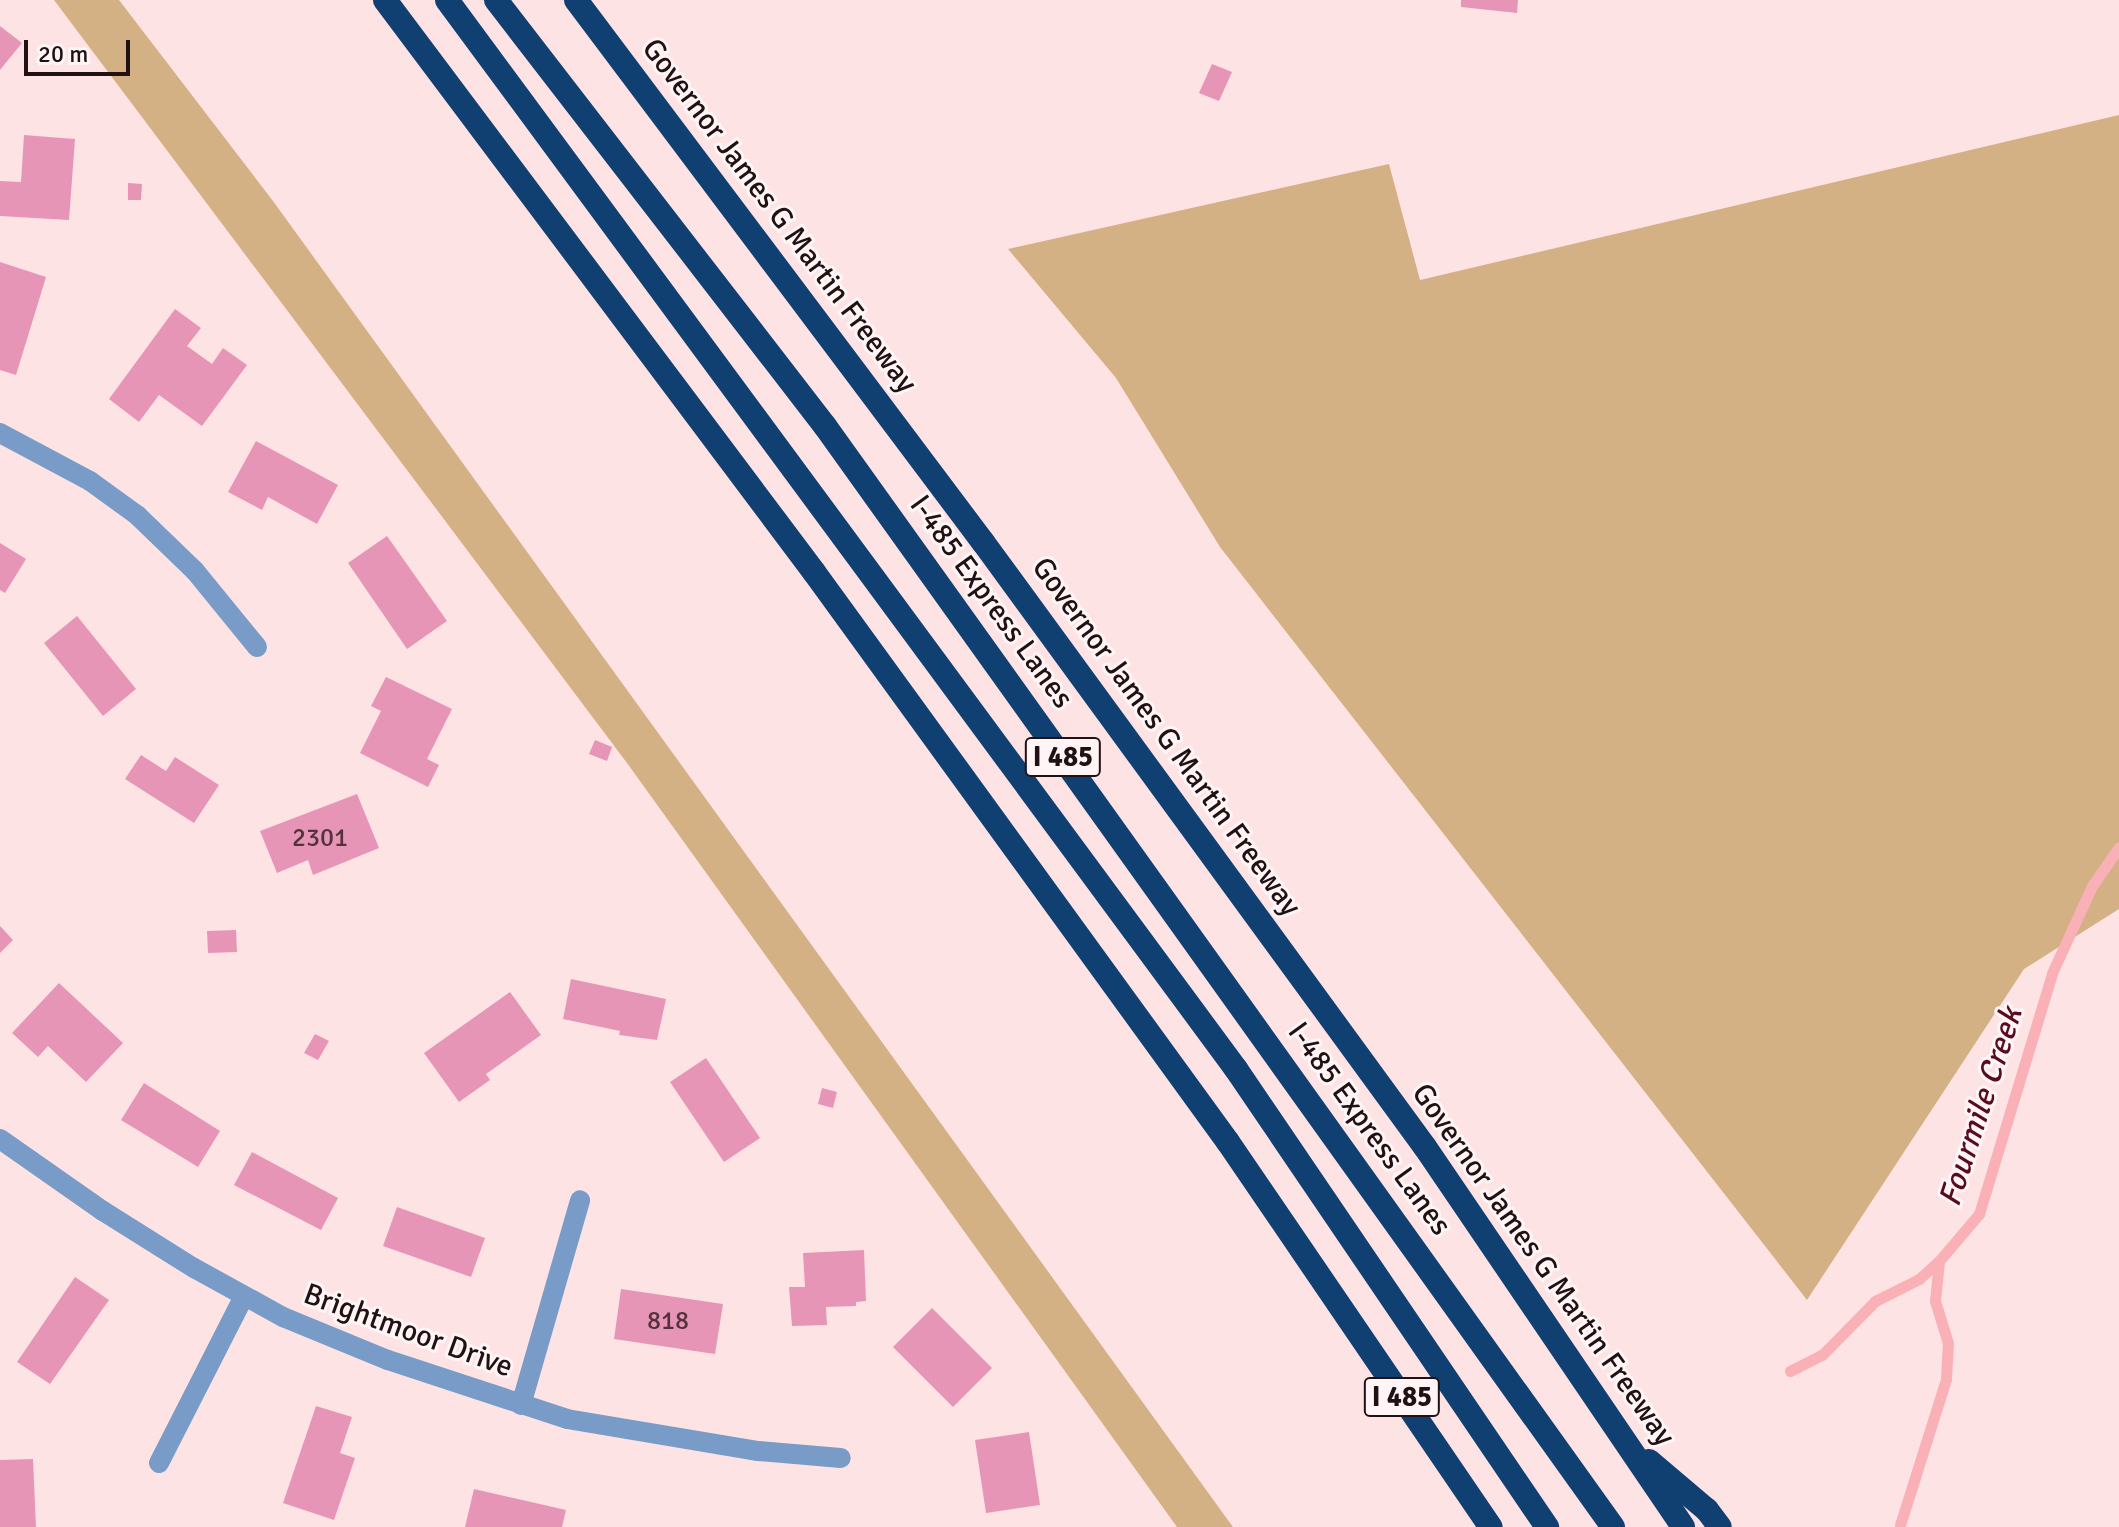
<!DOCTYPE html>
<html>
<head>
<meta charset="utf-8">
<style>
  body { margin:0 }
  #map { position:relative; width:2119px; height:1527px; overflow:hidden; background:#fee3e5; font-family:Signika,sans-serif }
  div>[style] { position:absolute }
  .green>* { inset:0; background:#d3b185 }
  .stream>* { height:11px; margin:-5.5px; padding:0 5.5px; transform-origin:5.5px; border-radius:5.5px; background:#f9b0b6 }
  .building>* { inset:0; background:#e795b6 }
  .street>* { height:20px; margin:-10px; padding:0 10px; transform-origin:10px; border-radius:10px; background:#789cc7 }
  .highway>* { height:24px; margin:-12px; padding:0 12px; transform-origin:12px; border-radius:12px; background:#103f72 }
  span { translate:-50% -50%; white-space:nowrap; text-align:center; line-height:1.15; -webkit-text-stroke:6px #fff5f6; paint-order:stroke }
  .number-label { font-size:26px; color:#52323c }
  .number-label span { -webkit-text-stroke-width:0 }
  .shield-label span { padding:2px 6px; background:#fff5f6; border:2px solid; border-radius:6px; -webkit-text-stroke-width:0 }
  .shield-label { font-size:28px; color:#201113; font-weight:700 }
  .street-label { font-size:30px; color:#201113 }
  .water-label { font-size:32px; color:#5a0c1f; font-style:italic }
  .scale { position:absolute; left:24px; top:40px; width:106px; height:36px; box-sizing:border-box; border:4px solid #201113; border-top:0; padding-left:10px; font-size:24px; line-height:28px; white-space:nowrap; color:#201113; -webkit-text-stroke:6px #fff5f6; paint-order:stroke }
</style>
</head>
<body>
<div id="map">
  <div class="green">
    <div style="clip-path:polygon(54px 0,119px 0,273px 201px,1233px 1527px,1177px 1527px,627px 763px)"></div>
    <div style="clip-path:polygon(2119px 115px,2119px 909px,2024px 969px,1807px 1300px,1220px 547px,1116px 378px,1008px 249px,1389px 164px,1420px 280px)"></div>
  </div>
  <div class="stream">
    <div style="left:1790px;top:1371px;width:36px;rotate:-27deg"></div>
    <div style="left:1822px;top:1355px;width:76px;rotate:-45.5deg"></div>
    <div style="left:1875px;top:1301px;width:49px;rotate:-26.6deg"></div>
    <div style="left:1919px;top:1279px;width:27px;rotate:-42deg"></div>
    <div style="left:1900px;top:1525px;width:153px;rotate:-72.5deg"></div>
    <div style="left:1946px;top:1379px;width:36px;rotate:-87deg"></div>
    <div style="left:1948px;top:1343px;width:44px;rotate:-107.2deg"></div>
    <div style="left:1935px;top:1301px;width:40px;rotate:-84.3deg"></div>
    <div style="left:1939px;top:1261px;width:62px;rotate:-49.6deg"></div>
    <div style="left:1979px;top:1214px;width:252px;rotate:-73.1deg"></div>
    <div style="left:2052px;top:973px;width:96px;rotate:-65.3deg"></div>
    <div style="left:2092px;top:886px;width:47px;rotate:-55.3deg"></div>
  </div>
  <div class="building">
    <div style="clip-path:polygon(1461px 0,1518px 0,1517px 13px,1461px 7px)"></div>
    <div style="clip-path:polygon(0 26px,22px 43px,0 70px)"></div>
    <div style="clip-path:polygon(1212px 64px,1232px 72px,1219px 101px,1199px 93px)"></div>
    <div style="clip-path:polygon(24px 135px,75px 139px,69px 220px,0 216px,0 181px,21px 182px)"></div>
    <div style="clip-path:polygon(128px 183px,142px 184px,141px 200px,128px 200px)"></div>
    <div style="clip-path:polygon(0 262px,46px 277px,16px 375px,0 370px)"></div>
    <div style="clip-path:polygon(175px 309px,201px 328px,187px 346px,212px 364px,223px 348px,247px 365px,202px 426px,159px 395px,139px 422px,109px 399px)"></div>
    <div style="clip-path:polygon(256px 441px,338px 485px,317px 524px,268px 497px,262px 510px,228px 492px)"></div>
    <div style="clip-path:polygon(387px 536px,447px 621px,407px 649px,348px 563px)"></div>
    <div style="clip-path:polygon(0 543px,26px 559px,5px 593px,0 590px)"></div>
    <div style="clip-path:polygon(77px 616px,136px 689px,103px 716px,44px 643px)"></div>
    <div style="clip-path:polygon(386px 677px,452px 709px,427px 759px,439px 765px,428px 787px,360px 753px,381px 711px,371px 706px)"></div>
    <div style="clip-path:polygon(595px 740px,612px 747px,607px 761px,589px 754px)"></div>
    <div style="clip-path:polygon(141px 755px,166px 771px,175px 757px,219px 785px,194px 823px,125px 779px)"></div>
    <div style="clip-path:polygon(357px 794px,379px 848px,313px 875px,308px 860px,277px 873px,260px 831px)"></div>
    <div style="clip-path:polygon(0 926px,13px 940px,0 953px)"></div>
    <div style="clip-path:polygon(236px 930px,237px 952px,208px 953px,207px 931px)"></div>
    <div style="clip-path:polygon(571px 979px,666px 999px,657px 1040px,619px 1035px,620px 1031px,563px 1019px)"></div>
    <div style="clip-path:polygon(59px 983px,123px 1043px,86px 1082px,48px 1046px,38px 1057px,12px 1033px)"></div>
    <div style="clip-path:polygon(510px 992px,541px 1035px,486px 1074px,490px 1080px,459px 1102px,424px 1053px)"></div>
    <div style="clip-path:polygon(315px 1034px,329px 1041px,318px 1060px,304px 1053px)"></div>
    <div style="clip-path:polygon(706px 1058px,760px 1138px,724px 1162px,670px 1082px)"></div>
    <div style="clip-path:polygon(144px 1083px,220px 1131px,198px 1167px,121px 1120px)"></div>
    <div style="clip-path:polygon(822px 1088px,837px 1092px,833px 1108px,818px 1104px)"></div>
    <div style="clip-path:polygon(252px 1152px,338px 1198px,321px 1230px,234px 1185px)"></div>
    <div style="clip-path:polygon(397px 1207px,485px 1238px,471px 1277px,383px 1246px)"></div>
    <div style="clip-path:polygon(864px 1250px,866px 1301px,856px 1302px,856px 1306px,826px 1307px,827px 1325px,792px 1326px,789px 1287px,805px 1287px,803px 1253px)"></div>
    <div style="clip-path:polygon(75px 1277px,109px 1300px,50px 1384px,17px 1362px)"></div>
    <div style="clip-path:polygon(621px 1289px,723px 1304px,715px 1354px,614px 1339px)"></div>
    <div style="clip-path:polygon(932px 1308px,992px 1368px,953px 1407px,893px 1347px)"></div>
    <div style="clip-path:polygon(316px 1406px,352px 1417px,340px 1453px,355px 1458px,334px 1520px,283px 1503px)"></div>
    <div style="clip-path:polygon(1029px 1432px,1040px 1505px,986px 1513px,975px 1440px)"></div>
    <div style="clip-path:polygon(33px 1459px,36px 1527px,0 1527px,0 1460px)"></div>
    <div style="clip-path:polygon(474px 1489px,566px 1510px,562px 1527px,465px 1527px)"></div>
  </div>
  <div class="street">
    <div style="left:0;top:433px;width:102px;rotate:28.1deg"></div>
    <div style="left:90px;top:481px;width:58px;rotate:35.9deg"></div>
    <div style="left:137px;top:515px;width:81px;rotate:44deg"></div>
    <div style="left:195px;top:571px;width:98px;rotate:50.8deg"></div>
    <div style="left:0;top:1139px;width:126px;rotate:35deg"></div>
    <div style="left:103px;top:1211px;width:107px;rotate:32.1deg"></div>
    <div style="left:194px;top:1268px;width:102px;rotate:28.8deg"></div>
    <div style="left:283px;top:1317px;width:113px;rotate:22.3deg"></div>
    <div style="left:388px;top:1360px;width:188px;rotate:18.2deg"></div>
    <div style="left:567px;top:1419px;width:194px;rotate:9.5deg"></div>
    <div style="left:758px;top:1451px;width:83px;rotate:4.8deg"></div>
    <div style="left:521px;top:1405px;width:213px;rotate:-73.9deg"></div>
    <div style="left:159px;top:1463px;width:187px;rotate:-63deg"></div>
  </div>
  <div class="highway">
    <div style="left:385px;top:0;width:715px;rotate:53.13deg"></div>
    <div style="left:814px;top:572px;width:704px;rotate:54.01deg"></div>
    <div style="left:1228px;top:1142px;width:466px;rotate:55.7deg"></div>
    <div style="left:447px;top:0;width:1329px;rotate:53.57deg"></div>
    <div style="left:1236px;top:1069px;width:554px;rotate:55.82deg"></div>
    <div style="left:496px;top:0;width:538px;rotate:52.32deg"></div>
    <div style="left:825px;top:426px;width:1354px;rotate:54.41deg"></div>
    <div style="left:576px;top:0;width:678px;rotate:53.1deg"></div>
    <div style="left:983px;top:542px;width:749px;rotate:53.85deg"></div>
    <div style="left:1425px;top:1147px;width:459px;rotate:55.8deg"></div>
    <div style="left:1649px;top:1461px;width:76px;rotate:40.2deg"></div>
    <div style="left:1707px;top:1510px;width:21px;rotate:53deg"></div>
  </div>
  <div class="number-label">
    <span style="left:320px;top:839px">2301</span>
    <span style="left:668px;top:1322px">818</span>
  </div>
  <div class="shield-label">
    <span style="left:1063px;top:757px">I 485</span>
    <span style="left:1402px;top:1397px">I 485</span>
  </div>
  <div class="street-label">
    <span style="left:779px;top:216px;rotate:53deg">Governor James G Martin Freeway</span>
    <span style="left:991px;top:602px;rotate:54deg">I-485 Express Lanes</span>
    <span style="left:1166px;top:737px;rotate:54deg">Governor James G Martin Freeway</span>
    <span style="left:1369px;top:1129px;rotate:54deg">I-485 Express Lanes</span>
    <span style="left:1543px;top:1265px;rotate:55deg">Governor James G Martin Freeway</span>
    <span style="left:408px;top:1331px;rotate:20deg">Brightmoor Drive</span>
  </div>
  <div class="water-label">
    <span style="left:1981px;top:1107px;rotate:-72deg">Fourmile Creek</span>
  </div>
  <div class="scale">20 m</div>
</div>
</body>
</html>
